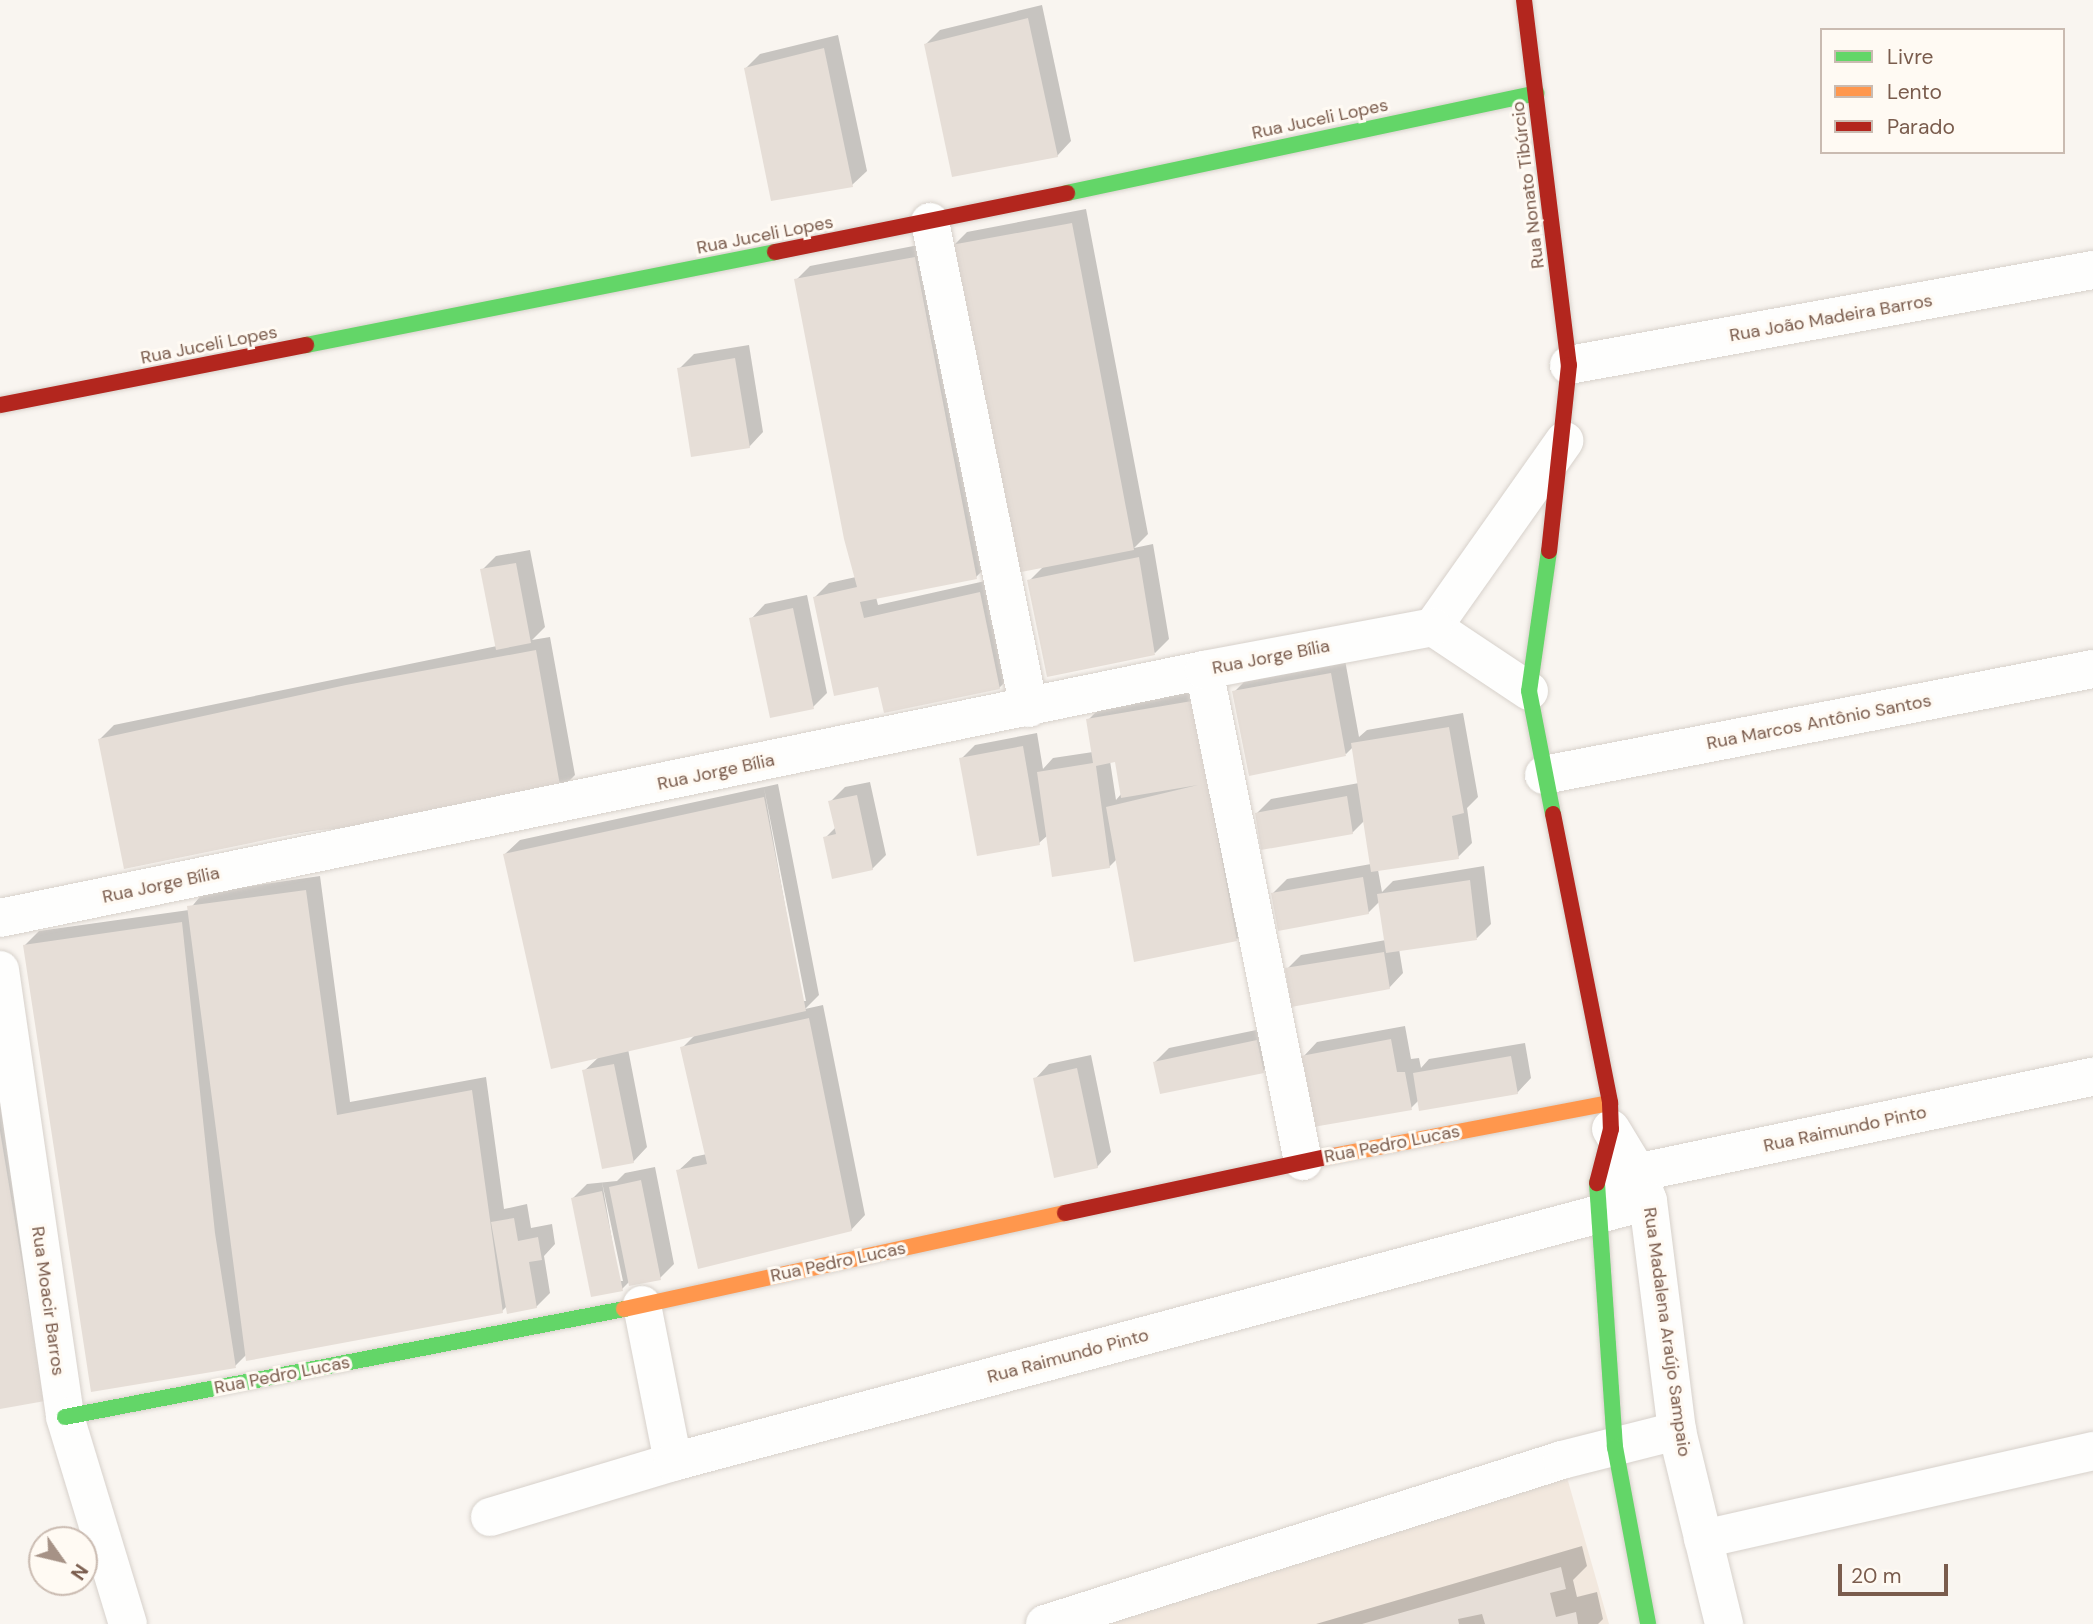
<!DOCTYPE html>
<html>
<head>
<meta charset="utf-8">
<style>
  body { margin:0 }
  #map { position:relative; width:2093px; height:1624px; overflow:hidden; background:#f9f5f0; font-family:"DM Sans",sans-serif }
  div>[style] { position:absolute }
  .residential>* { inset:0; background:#f2e8de }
  .shadow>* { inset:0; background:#0003 }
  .building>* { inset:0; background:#e6ded7 }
  .roads { filter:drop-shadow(0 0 2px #d7d1cb) drop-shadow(0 0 2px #d7d1cb) }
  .street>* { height:38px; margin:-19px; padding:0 19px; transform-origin:19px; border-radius:19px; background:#fefefd }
  .fast>* { height:16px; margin:-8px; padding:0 8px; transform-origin:8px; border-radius:8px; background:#63d668 }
  .slow>* { height:16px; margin:-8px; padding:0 8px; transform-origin:8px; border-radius:8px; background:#ff974d }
  .jam>* { height:16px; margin:-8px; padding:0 8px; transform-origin:8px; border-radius:8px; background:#b3261e }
  span { translate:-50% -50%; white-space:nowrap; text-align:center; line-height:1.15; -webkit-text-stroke:6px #fffaf3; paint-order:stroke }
  .street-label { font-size:18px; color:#7a5c4d }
  .legend { position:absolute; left:1820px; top:28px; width:245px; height:126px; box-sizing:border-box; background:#fffaf3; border:2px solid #cabbb1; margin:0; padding:9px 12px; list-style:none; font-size:21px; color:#7a5c4d }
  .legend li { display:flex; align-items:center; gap:14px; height:35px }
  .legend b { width:35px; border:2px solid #cabbb1 }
  .north { position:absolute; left:28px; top:1526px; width:70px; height:70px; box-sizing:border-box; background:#fffaf3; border:2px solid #cabbb1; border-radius:50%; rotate:124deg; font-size:19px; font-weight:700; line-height:28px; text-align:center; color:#7a5c4d }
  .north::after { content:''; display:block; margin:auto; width:24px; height:32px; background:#a69286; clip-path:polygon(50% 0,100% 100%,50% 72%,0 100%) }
  .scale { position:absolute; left:1838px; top:1564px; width:110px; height:32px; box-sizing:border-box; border:4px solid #7a5c4d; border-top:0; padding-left:9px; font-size:21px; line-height:24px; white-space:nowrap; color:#7a5c4d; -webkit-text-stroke:5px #fffaf3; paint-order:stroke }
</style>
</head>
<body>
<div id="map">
  <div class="residential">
    <div style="clip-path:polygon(1562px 1460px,1609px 1624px,1045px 1624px)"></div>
  </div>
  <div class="shadow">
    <div style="clip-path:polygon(1042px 5px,1071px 141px,1057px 156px,926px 44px,940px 30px)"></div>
    <div style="clip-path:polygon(838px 35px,867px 171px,852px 185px,745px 69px,760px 54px)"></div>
    <div style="clip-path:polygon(1086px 209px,1148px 534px,1134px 548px,1153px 544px,1169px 639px,1155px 653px,1029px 581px,1044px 566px,953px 246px,967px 232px)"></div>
    <div style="clip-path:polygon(929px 243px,990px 563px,976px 577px,876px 597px,878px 605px,994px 579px,1014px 673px,999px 688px,880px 685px,815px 597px,829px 583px,856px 577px,796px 280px,810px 266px)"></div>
    <div style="clip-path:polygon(749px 345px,763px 432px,749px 447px,679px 369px,694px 354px)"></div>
    <div style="clip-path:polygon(530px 550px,545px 627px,532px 640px,550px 637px,575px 775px,561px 789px,258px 840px,100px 739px,114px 725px,497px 646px,482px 570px,496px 556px)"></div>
    <div style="clip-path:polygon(807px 595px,827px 693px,813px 707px,751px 619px,765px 604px)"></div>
    <div style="clip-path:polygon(1345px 660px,1359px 737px,1367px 730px,1463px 713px,1478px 797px,1467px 808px,1472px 843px,1458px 857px,1378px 870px,1382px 892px,1393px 881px,1484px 866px,1491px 924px,1477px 938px,1399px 949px,1403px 973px,1389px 988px,1287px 969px,1301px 955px,1386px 940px,1380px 901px,1368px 913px,1273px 893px,1287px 879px,1371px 864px,1365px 820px,1352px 833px,1257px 813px,1271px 799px,1359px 783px,1353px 747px,1346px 754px,1234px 692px,1249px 677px)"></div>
    <div style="clip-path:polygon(evenodd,1206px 688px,1251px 925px,1237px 939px,1117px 859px,1109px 867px,1048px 835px,1039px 843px,961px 759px,975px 745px,1037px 733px,1043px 769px,1053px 758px,1093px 752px,1088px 720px,1102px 706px,1206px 688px,1117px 759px,1122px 793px,1116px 800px,1110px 761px,1117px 759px)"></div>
    <div style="clip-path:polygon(870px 782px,886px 855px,872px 869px,825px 838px,836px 827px,830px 802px,845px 787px)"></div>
    <div style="clip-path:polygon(evenodd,778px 784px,819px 995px,805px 1009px,823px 1005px,865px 1215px,851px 1230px,678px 1171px,693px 1157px,707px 1154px,682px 1048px,696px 1034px,628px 1049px,647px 1147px,633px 1162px,584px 1071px,600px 1056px,505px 854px,520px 840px,778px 784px,764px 788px,806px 1001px,802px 1001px,764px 788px)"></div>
    <div style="clip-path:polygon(320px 876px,350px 1102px,486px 1077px,504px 1209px,527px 1204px,531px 1228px,552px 1224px,555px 1244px,544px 1256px,550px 1293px,536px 1307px,507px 1306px,502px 1311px,247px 1354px,235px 1366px,25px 945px,39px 931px,189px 910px,203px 893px)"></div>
    <div style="clip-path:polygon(0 1013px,59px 1385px,0 1407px)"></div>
    <div style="clip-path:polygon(1405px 1026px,1411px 1059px,1419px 1058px,1421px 1068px,1429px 1059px,1525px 1043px,1531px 1078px,1517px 1093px,1419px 1100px,1411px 1108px,1303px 1057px,1317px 1042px)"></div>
    <div style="clip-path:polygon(1271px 1027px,1277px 1057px,1263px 1071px,1155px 1062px,1169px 1048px)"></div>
    <div style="clip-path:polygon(1091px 1055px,1111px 1152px,1097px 1167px,1035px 1079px,1049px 1064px)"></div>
    <div style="clip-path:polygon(evenodd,655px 1167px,674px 1264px,660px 1278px,630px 1281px,622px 1289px,573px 1198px,587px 1184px,617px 1181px,625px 1173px,655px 1167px,602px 1182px,623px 1281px,619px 1281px,602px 1182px)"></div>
    <div style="clip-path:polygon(1582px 1546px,1587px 1566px,1573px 1580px,1577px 1597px,1597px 1592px,1603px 1619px,1598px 1624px,1316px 1624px)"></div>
  </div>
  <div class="building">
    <div style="clip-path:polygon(1028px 18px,1058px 157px,952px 177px,924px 44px)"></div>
    <div style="clip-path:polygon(824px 48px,853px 187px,771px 201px,744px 68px)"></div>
    <div style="clip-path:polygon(1072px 223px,1134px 550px,1016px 573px,951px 245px)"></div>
    <div style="clip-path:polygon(915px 257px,977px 579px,860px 602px,864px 618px,980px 592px,1000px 689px,884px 713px,878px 687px,834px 696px,813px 597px,857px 587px,844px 539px,794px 279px)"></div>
    <div style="clip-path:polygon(735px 358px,750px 448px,691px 457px,677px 368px)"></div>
    <div style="clip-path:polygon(1139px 557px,1155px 655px,1047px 677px,1027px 580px)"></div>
    <div style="clip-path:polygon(516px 563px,531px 643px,496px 650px,480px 569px)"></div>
    <div style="clip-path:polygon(793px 608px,814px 709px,770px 718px,749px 618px)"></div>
    <div style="clip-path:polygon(536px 650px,561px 791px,370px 826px,309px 831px,124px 869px,98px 739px,346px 685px)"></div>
    <div style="clip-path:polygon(1331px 673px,1346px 756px,1249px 776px,1232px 691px)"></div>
    <div style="clip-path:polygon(1192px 701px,1237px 941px,1134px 962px,1106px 807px,1198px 785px,1121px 798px,1115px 762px,1096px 766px,1110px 868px,1052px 877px,1037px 772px,1093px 763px,1086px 719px)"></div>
    <div style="clip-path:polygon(1449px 727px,1464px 813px,1452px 816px,1459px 859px,1371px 872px,1351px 743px)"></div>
    <div style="clip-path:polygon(1023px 746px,1040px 845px,977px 856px,959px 758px)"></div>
    <div style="clip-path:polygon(857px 795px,873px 870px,832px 879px,823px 837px,836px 834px,828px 801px)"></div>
    <div style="clip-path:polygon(1347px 796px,1353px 834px,1261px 850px,1255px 813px)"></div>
    <div style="clip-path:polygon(764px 797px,806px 1011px,551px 1069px,503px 854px)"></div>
    <div style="clip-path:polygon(1363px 877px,1369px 914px,1278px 931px,1271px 893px)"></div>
    <div style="clip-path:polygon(1470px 880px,1477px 940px,1386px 953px,1377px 894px)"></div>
    <div style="clip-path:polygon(306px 890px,337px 1115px,472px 1090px,503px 1313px,246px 1361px,187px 906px)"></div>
    <div style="clip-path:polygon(182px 922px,215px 1233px,236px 1368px,91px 1392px,23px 945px)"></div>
    <div style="clip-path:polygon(1384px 952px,1390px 989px,1291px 1007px,1285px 968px)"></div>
    <div style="clip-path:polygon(809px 1018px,852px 1231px,698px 1269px,676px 1170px,707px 1164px,680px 1047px)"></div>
    <div style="clip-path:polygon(1391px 1039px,1397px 1072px,1405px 1072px,1412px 1110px,1313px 1127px,1301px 1056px)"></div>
    <div style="clip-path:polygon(1257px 1040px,1264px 1073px,1160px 1094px,1153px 1062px)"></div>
    <div style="clip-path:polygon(1511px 1056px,1518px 1094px,1419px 1111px,1413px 1073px)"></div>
    <div style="clip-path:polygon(614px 1064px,634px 1163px,602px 1169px,582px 1070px)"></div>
    <div style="clip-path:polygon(1077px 1068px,1098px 1168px,1054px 1178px,1033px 1078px)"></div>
    <div style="clip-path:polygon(0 1131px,45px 1401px,0 1409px)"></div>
    <div style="clip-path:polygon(641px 1180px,661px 1280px,629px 1286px,609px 1187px)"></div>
    <div style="clip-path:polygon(602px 1191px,623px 1291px,591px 1297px,571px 1198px)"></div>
    <div style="clip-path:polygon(514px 1218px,518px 1241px,538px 1237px,542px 1260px,529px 1262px,537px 1308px,507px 1314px,491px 1222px)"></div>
    <div style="clip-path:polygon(1561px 1567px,1566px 1589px,1550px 1593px,1556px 1617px,1576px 1612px,1578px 1624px,1485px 1624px,1482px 1614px,1458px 1619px,1459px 1624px,1362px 1624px)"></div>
  </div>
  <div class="roads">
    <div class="street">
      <div style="left:930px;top:222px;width:496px;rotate:78.5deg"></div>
      <div style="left:1569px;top:365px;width:533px;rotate:-10.28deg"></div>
      <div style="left:1204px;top:670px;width:501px;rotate:78.6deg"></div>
      <div style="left:1529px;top:691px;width:115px;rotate:-146.3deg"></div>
      <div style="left:1433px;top:627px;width:228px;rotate:-54.8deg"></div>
      <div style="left:1544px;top:775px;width:559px;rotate:-10.93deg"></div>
      <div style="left:0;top:918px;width:1229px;rotate:-11.64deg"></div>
      <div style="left:1204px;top:670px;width:233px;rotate:-10.6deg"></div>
      <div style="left:0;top:970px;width:452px;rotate:81.7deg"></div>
      <div style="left:65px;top:1417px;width:216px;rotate:73.1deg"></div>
      <div style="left:1611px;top:1129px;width:50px;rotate:58.8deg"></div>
      <div style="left:1637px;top:1172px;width:31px;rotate:69deg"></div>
      <div style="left:1648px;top:1201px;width:232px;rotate:82.8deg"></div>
      <div style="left:1677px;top:1431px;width:199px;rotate:76.3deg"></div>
      <div style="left:1612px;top:1178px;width:491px;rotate:-11.9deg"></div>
      <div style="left:642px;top:1305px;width:160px;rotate:78.8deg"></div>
      <div style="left:490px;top:1517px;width:191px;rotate:-16.7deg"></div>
      <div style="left:673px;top:1462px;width:1009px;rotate:-14.99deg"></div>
      <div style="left:1703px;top:1539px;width:400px;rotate:-12.7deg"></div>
      <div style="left:1045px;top:1624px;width:542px;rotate:-17.6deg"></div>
      <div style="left:1562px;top:1460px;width:119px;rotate:-14.2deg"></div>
    </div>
    <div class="fast">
      <div style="left:1067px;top:193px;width:480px;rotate:-12deg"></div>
      <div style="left:306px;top:345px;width:478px;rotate:-11.2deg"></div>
      <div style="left:1549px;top:551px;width:141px;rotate:98.1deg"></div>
      <div style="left:1529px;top:691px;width:125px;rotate:79deg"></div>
      <div style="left:1597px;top:1183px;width:265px;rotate:86.1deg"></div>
      <div style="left:1615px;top:1447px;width:180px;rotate:79.4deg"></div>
      <div style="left:65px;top:1417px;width:569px;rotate:-10.93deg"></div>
    </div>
    <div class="slow">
      <div style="left:1332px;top:1156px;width:283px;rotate:-10.8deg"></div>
      <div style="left:624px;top:1309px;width:451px;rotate:-12.3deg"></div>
    </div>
    <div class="jam">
      <div style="left:1524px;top:0;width:368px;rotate:83deg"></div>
      <div style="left:1569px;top:365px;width:187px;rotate:96.1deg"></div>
      <div style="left:775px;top:252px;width:298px;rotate:-11.4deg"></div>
      <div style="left:0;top:405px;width:312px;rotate:-11.1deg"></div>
      <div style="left:1553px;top:814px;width:295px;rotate:78.8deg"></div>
      <div style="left:1610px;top:1103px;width:26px;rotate:88deg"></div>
      <div style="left:1611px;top:1129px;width:56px;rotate:104.5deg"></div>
      <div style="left:1065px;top:1213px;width:273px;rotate:-12.1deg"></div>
    </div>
  </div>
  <div class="street-label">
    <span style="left:1320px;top:119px;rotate:-12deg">Rua Juceli Lopes</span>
    <span style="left:1528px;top:185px;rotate:-97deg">Rua Nonato Tibúrcio</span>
    <span style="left:765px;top:235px;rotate:-11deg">Rua Juceli Lopes</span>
    <span style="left:1831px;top:318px;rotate:-10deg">Rua João Madeira Barros</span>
    <span style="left:209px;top:345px;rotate:-11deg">Rua Juceli Lopes</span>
    <span style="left:1271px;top:657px;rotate:-11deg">Rua Jorge Bília</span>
    <span style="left:1819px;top:722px;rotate:-11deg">Rua Marcos Antônio Santos</span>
    <span style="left:716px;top:772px;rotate:-12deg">Rua Jorge Bília</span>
    <span style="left:161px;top:885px;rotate:-12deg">Rua Jorge Bília</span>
    <span style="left:1845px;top:1129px;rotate:-12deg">Rua Raimundo Pinto</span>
    <span style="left:1392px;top:1144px;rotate:-11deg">Rua Pedro Lucas</span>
    <span style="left:838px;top:1262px;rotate:-12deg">Rua Pedro Lucas</span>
    <span style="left:48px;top:1301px;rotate:82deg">Rua Moacir Barros</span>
    <span style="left:1667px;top:1332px;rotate:82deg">Rua Madalena Araújo Sampaio</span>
    <span style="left:1068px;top:1356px;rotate:-15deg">Rua Raimundo Pinto</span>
    <span style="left:282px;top:1375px;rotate:-11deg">Rua Pedro Lucas</span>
  </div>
  <ul class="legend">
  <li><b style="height:9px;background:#63d668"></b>Livre</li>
  <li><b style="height:9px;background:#ff974d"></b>Lento</li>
  <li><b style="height:9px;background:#b3261e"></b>Parado</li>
  </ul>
  <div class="north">N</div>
  <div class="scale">20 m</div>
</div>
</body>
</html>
